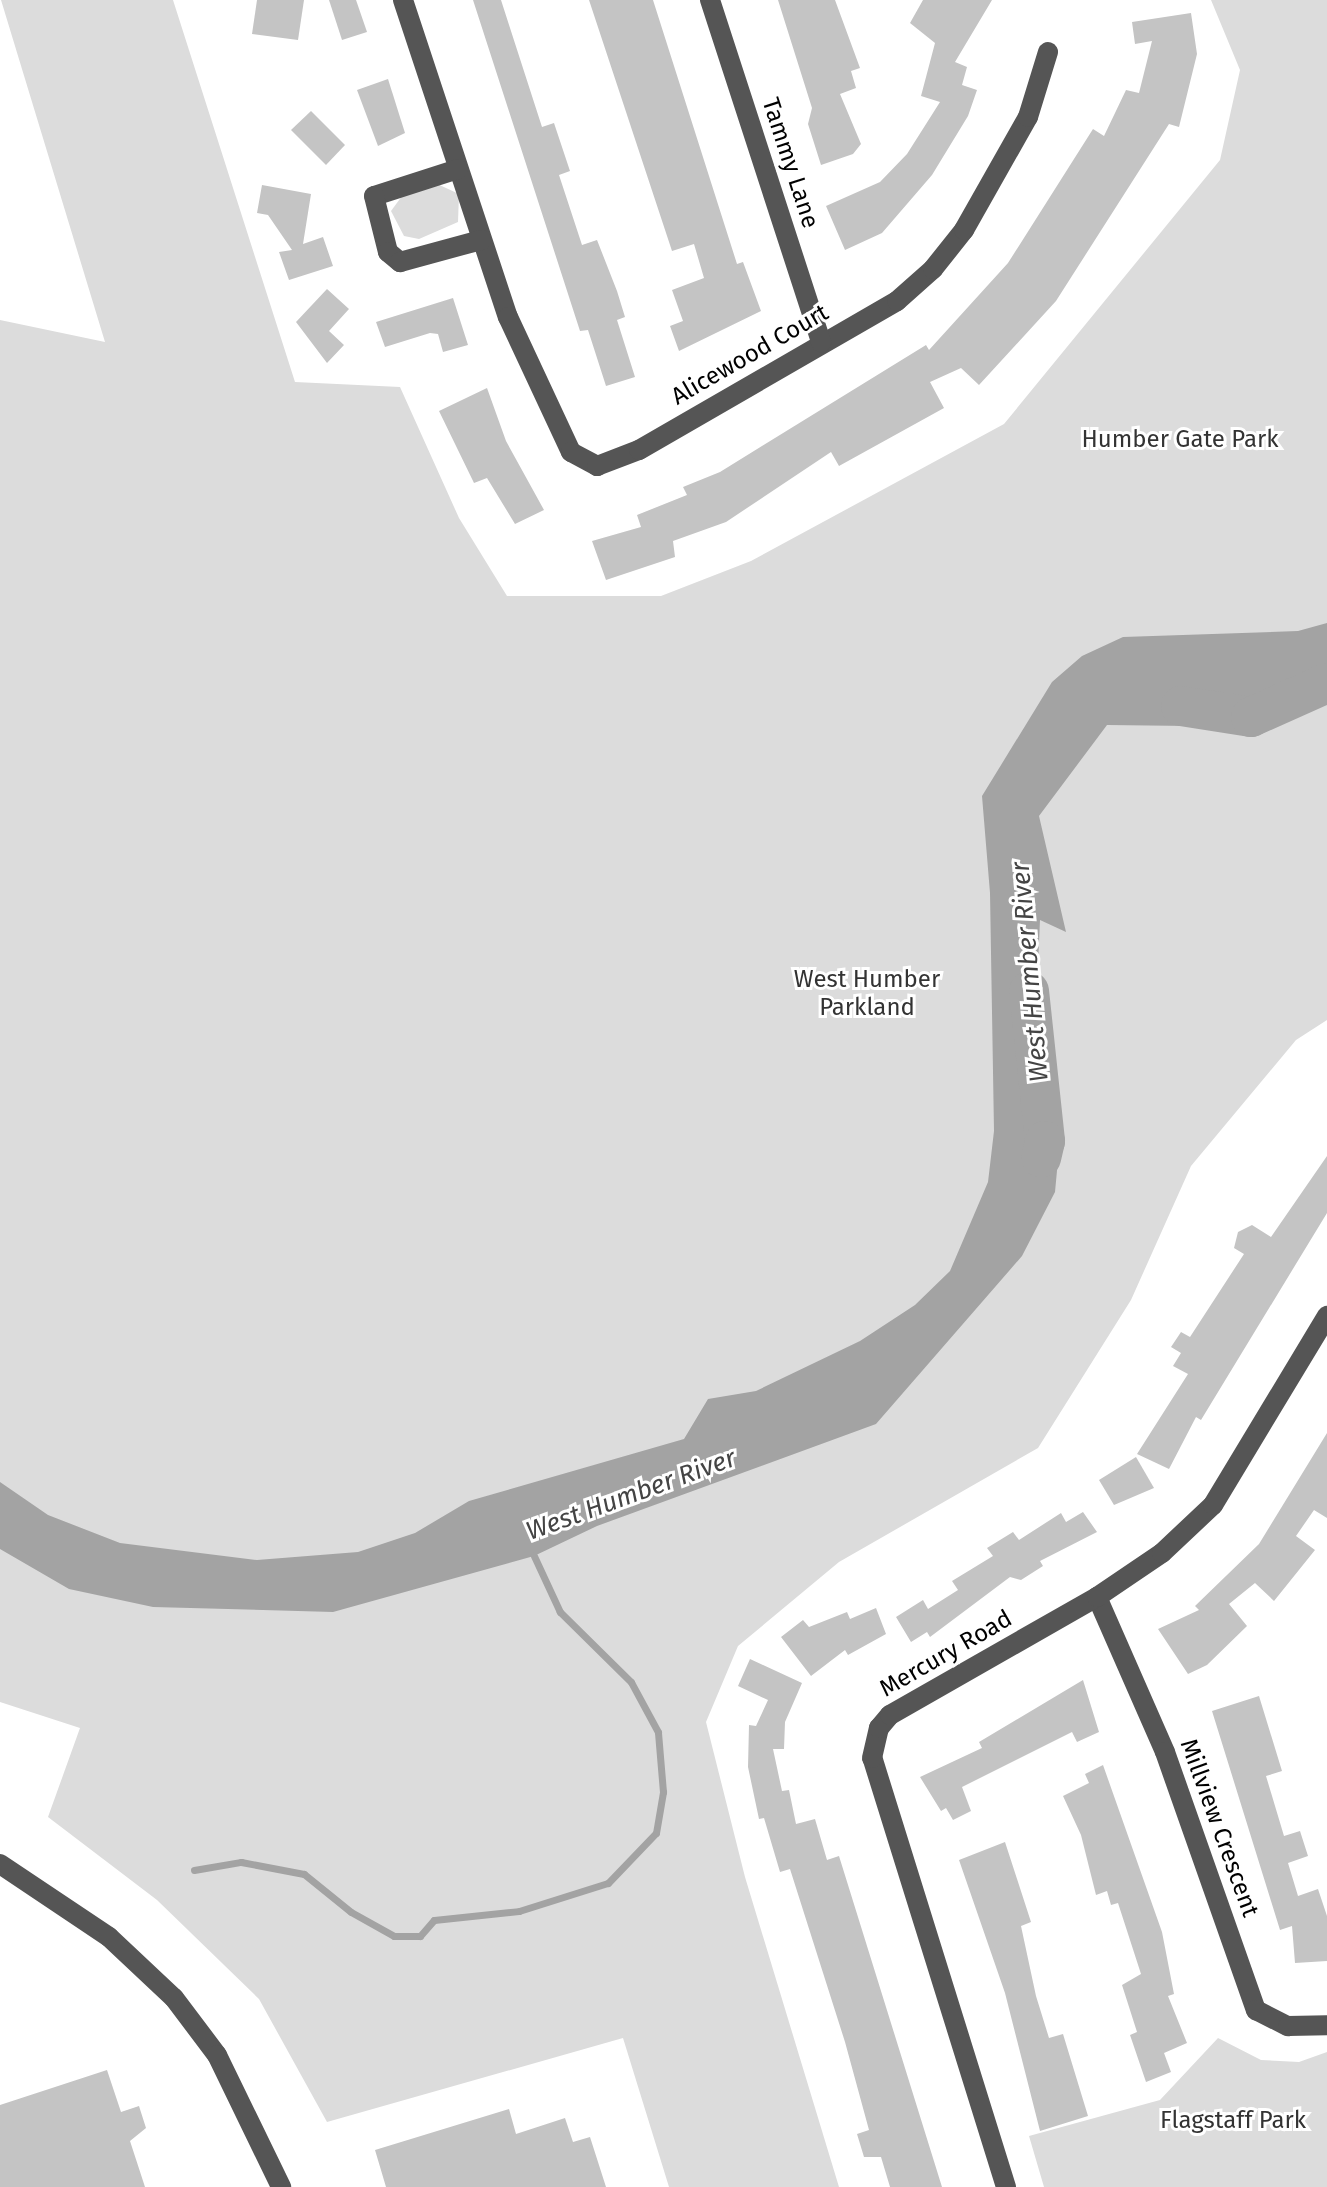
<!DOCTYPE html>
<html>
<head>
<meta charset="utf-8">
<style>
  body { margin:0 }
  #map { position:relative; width:1327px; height:2187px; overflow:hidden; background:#fff; font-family:"Fira Sans",sans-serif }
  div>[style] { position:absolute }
  .green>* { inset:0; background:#dcdcdc }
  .water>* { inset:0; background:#a3a3a3 }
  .stream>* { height:7px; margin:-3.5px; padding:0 3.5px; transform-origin:3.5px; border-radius:3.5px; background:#a3a3a3 }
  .river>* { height:40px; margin:-20px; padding:0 20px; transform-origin:20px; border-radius:20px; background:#a3a3a3 }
  .building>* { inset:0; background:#c4c4c4 }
  .minor>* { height:20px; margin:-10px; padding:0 10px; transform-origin:10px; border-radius:10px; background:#555 }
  span { translate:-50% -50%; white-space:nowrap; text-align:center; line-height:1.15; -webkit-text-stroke:6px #fff; paint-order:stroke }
  .street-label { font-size:24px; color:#000 }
  .park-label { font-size:24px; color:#333 }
  .water-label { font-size:26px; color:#444; font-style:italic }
</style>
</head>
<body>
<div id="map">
  <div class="green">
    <div style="clip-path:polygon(1px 0,173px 0,295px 382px,400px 387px,459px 518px,507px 596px,661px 596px,751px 561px,1004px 424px,1220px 160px,1240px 70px,1211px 0,1327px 0,1327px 1020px,1296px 1040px,1191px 1166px,1131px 1300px,1038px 1448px,839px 1562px,738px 1646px,706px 1722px,745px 1877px,839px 2187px,669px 2187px,623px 2038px,327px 2122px,259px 1999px,157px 1900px,48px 1817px,80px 1728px,0 1702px,0 320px,105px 342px)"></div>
    <div style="clip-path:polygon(433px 182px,459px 194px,458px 222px,419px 239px,404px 236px,391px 211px,405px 192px)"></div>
    <div style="clip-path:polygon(1218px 2038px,1261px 2060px,1299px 2062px,1327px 2052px,1327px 2187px,1044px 2187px,1029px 2136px,1160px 2100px)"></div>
  </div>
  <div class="water">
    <div style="clip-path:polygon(1327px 623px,1327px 692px,1190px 726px,1107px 725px,1039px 816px,1066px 932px,1040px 920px,1033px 1081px,1038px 1099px,1061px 1128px,1055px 1192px,1022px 1256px,876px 1424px,597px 1526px,534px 1556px,333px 1612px,153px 1607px,69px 1589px,0 1549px,0 1482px,48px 1515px,120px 1543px,257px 1560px,358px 1552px,415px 1533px,469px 1501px,684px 1439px,708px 1399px,756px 1391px,860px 1341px,915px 1305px,950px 1271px,988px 1182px,994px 1131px,990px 893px,982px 796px,1052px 682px,1082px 656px,1123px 637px,1298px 631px)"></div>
  </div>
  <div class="stream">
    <div style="left:194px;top:1870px;width:48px;rotate:-9.7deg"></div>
    <div style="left:241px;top:1862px;width:64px;rotate:10.8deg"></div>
    <div style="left:304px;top:1874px;width:60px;rotate:39deg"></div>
    <div style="left:351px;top:1912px;width:49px;rotate:29.2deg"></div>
    <div style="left:394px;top:1936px;width:26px"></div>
    <div style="left:420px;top:1936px;width:21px;rotate:-49deg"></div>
    <div style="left:434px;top:1920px;width:85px;rotate:-6deg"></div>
    <div style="left:519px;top:1911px;width:93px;rotate:-17.5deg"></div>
    <div style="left:608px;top:1883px;width:69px;rotate:-46.2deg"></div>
    <div style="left:656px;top:1833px;width:42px;rotate:-80.3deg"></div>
    <div style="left:663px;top:1792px;width:60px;rotate:-94.8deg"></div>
    <div style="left:658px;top:1732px;width:57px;rotate:-118.4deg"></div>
    <div style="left:631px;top:1682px;width:100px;rotate:-135.4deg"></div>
    <div style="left:560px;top:1612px;width:62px;rotate:-114.9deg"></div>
  </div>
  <div class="river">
    <div style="left:1181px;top:706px;width:71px;rotate:8.9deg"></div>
    <div style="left:1251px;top:717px;width:83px;rotate:-24.1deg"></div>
    <div style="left:1029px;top:991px;width:151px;rotate:83.9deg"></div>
    <div style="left:1045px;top:1141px;width:17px;rotate:103deg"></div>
  </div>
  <div class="building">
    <div style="clip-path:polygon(257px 0,304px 0,298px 40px,252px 34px)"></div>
    <div style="clip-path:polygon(329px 0,356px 0,367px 32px,342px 40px)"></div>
    <div style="clip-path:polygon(473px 0,501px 0,542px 127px,554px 123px,570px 171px,559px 175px,582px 245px,597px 240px,617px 291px,625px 317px,617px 320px,635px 377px,606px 386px,588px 330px,580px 331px)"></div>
    <div style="clip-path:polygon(589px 0,653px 0,737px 264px,743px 262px,761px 311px,679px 351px,670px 326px,683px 321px,672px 290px,704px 278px,694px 244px,672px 251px)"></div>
    <div style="clip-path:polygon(778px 0,835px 0,860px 68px,851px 71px,856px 88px,840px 94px,861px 144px,853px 154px,821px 165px,808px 124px,812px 108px)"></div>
    <div style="clip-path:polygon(923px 0,992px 0,955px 62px,967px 67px,962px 85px,977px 90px,968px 116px,932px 175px,882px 233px,845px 250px,826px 206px,880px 182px,907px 154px,940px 102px,921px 96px,935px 43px,910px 23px)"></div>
    <div style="clip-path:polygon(1191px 13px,1197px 54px,1179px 127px,1169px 124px,1056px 301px,979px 385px,961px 368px,930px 382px,944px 408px,839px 466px,831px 452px,726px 522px,673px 541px,675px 557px,606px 580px,592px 541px,641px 527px,637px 515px,687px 495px,683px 487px,720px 472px,926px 345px,929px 350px,1008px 263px,1093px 129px,1104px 136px,1126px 90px,1139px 93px,1152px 41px,1135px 44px,1132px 22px)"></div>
    <div style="clip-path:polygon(388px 79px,405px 133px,378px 146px,357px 90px)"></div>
    <div style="clip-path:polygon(311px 111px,345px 145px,326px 165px,291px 130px)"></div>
    <div style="clip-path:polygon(262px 185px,311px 194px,303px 244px,323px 237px,333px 266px,289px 280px,279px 252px,292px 250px,268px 215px,257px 213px)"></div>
    <div style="clip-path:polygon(327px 289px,349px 309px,329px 331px,344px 345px,327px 363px,296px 322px)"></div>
    <div style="clip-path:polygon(453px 298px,468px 345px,443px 352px,438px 334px,430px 333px,385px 347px,376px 322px)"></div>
    <div style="clip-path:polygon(487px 388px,506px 441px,544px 510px,515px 524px,487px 478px,474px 483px,439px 411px)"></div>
    <div style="clip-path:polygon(1327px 1156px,1327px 1213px,1201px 1420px,1196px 1417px,1169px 1469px,1137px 1454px,1188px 1374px,1173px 1366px,1181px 1353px,1171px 1347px,1181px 1332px,1190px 1337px,1244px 1254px,1234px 1248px,1238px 1232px,1252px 1225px,1271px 1237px)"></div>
    <div style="clip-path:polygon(1327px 1433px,1327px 1518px,1314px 1510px,1296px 1536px,1315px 1550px,1274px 1601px,1255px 1583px,1229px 1604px,1247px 1626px,1207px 1665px,1188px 1674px,1158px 1629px,1199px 1610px,1195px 1606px,1259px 1544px)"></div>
    <div style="clip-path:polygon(1136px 1457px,1154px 1488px,1114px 1505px,1099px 1480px)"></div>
    <div style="clip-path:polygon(1083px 1512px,1097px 1532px,1040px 1561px,1043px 1566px,1021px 1580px,1010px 1577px,930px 1637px,927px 1632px,911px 1642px,896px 1617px,923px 1600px,928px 1609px,958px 1590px,952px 1581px,993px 1556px,987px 1548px,1013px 1532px,1019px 1540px,1061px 1513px,1066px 1522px)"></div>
    <div style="clip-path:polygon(876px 1608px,886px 1634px,848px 1655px,845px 1650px,811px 1676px,781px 1637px,803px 1620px,809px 1627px,847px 1612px,850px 1619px)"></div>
    <div style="clip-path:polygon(750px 1659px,802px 1683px,785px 1722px,784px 1749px,773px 1749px,782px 1791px,789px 1790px,796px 1824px,815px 1819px,827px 1860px,839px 1856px,942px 2187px,890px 2187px,881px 2157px,864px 2157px,857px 2134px,869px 2130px,845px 2042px,790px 1869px,780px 1872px,764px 1818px,759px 1819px,748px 1767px,749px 1725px,756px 1726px,768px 1700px,738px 1686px)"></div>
    <div style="clip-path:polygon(1083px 1680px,1099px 1732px,1077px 1742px,1072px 1732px,962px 1787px,971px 1811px,953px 1820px,946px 1808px,941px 1811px,920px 1777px,982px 1748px,979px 1742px)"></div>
    <div style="clip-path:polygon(1259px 1696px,1282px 1771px,1266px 1776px,1284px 1836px,1300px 1831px,1308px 1856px,1288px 1863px,1298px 1896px,1318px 1889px,1327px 1916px,1327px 1961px,1295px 1963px,1292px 1926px,1280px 1930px,1212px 1711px)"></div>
    <div style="clip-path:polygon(1103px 1765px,1162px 1932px,1174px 1994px,1168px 1996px,1187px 2043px,1164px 2053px,1171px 2072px,1146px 2082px,1130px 2035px,1137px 2032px,1122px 1985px,1141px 1974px,1118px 1903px,1111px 1905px,1107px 1891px,1096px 1895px,1081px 1835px,1063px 1796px,1089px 1783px,1085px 1774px)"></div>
    <div style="clip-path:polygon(1005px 1842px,1031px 1922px,1021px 1926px,1036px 1996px,1049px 2038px,1063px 2034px,1088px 2116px,1040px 2131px,1005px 1993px,959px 1860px)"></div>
    <div style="clip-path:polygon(107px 2070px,121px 2112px,139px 2106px,146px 2128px,130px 2141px,145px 2187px,0 2187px,0 2105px)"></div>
    <div style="clip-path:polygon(509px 2109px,516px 2134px,565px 2118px,573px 2142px,590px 2137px,606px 2187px,386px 2187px,375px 2150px)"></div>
  </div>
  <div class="minor">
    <div style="left:403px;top:0;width:334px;rotate:71.7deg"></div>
    <div style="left:508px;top:317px;width:149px;rotate:65deg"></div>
    <div style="left:571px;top:452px;width:30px;rotate:28deg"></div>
    <div style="left:597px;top:466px;width:45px;rotate:-20.9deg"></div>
    <div style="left:639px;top:450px;width:298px;rotate:-30deg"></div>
    <div style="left:897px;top:301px;width:48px;rotate:-41.6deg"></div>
    <div style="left:933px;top:269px;width:50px;rotate:-51.5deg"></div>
    <div style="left:964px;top:230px;width:130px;rotate:-60.5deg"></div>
    <div style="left:1028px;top:117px;width:68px;rotate:-72.9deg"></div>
    <div style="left:710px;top:0;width:360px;rotate:72deg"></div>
    <div style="left:458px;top:169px;width:88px;rotate:162.2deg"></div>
    <div style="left:374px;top:196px;width:58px;rotate:76deg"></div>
    <div style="left:388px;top:252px;width:16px;rotate:40deg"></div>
    <div style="left:400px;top:262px;width:84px;rotate:-15.2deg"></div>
    <div style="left:1097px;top:1597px;width:169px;rotate:66.3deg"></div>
    <div style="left:1165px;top:1752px;width:274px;rotate:70.6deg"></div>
    <div style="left:1256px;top:2010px;width:36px;rotate:27deg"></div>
    <div style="left:1288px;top:2026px;width:39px;rotate:-1deg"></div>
    <div style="left:0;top:1864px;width:131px;rotate:33.8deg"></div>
    <div style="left:109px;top:1937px;width:89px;rotate:43.2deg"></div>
    <div style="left:174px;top:1998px;width:71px;rotate:53deg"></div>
    <div style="left:217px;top:2055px;width:147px;rotate:64.1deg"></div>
    <div style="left:1006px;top:2187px;width:449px;rotate:-107.3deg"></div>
    <div style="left:872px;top:1758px;width:31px;rotate:-77deg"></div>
    <div style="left:879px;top:1728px;width:17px;rotate:-50deg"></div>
    <div style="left:890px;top:1715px;width:238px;rotate:-29.7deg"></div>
    <div style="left:1097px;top:1597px;width:78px;rotate:-34.1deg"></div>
    <div style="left:1162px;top:1553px;width:70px;rotate:-43.3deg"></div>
    <div style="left:1213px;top:1505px;width:221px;rotate:-58.9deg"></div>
  </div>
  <div class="street-label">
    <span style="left:790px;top:163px;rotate:72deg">Tammy Lane</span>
    <span style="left:750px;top:355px;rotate:-30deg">Alicewood Court</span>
    <span style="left:946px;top:1654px;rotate:-30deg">Mercury Road</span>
    <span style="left:1219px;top:1828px;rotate:70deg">Millview Crescent</span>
  </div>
  <div class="park-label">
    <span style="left:1180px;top:440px">Humber Gate Park</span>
    <span style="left:867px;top:994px">West Humber<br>Parkland</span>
    <span style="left:1233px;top:2121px">Flagstaff Park</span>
  </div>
  <div class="water-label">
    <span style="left:1030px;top:972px;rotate:-95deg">West Humber River</span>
    <span style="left:631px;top:1495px;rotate:-20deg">West Humber River</span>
  </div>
</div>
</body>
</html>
